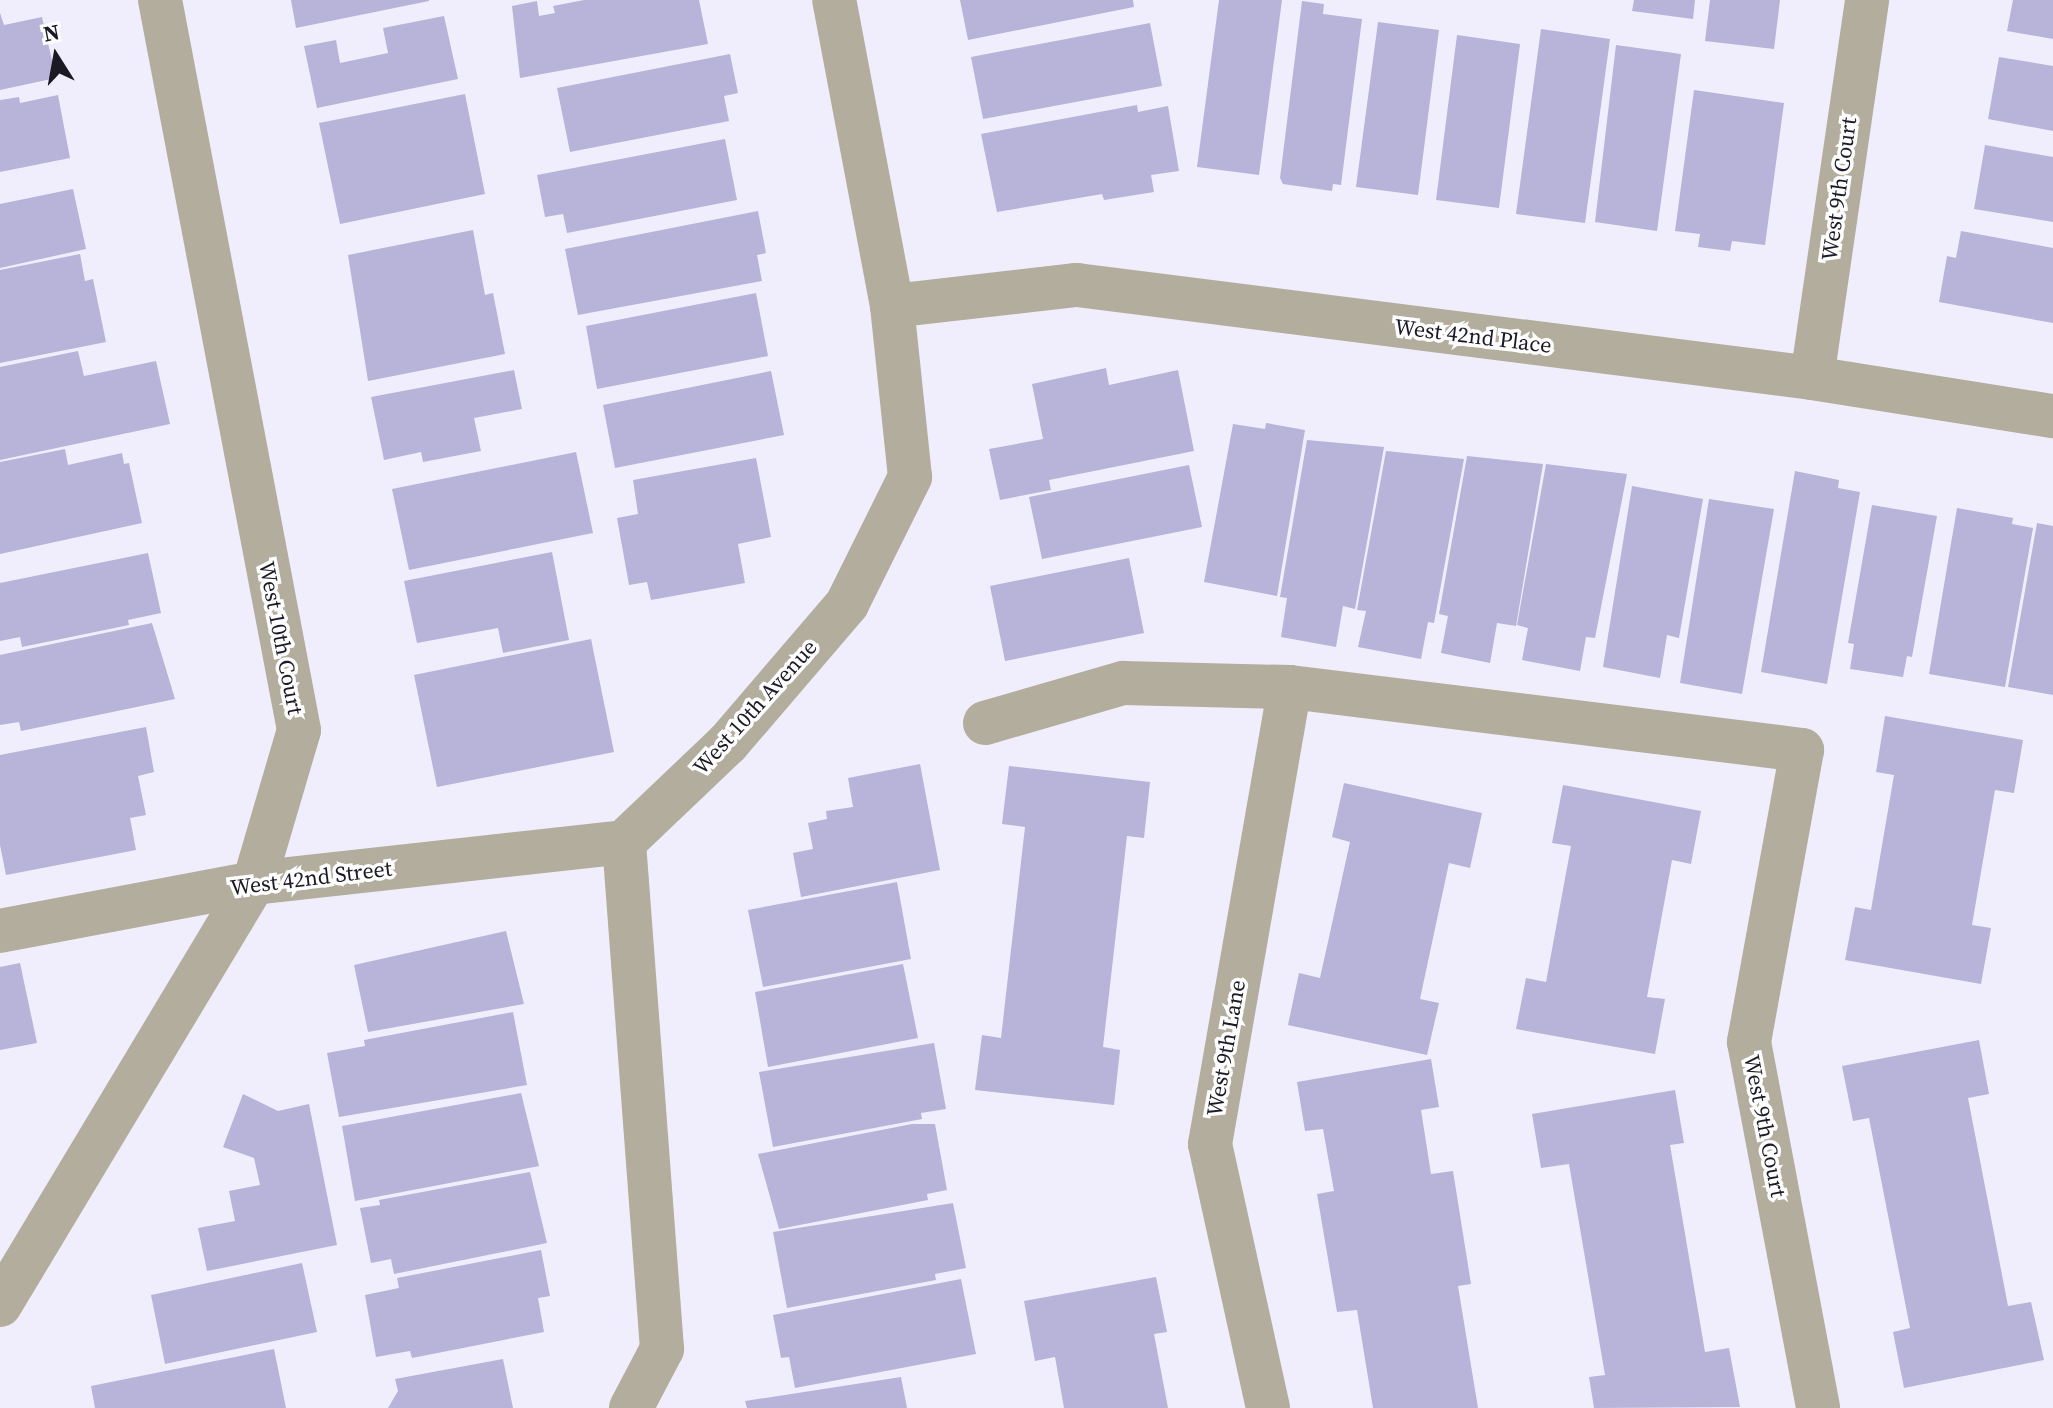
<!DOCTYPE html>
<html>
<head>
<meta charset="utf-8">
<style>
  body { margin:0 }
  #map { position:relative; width:2053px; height:1408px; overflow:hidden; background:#f0eefc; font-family:"Source Serif 4",serif }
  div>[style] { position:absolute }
  .building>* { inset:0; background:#b7b3d9 }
  .minor>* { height:44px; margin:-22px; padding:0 22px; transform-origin:22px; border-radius:22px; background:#b2ad9c }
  span { translate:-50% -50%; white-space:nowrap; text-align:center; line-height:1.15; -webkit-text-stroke:7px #fdfdfd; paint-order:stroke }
  .street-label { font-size:22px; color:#1a1924 }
  .north { position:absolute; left:16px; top:16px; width:80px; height:80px; -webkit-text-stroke:6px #fdfdfd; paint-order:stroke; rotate:349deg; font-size:22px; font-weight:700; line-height:32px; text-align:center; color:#1a1924 }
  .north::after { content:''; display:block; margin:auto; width:28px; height:36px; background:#1a1924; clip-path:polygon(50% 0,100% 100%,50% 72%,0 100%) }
</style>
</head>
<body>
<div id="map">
  <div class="building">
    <div style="clip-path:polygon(291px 0,429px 0,429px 1px,296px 28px)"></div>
    <div style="clip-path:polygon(584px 0,699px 0,708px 44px,520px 78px,512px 6px,537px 1px,539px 16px,555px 13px,553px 6px)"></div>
    <div style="clip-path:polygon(960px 0,1133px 0,1134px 7px,968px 40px)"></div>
    <div style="clip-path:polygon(1219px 0,1282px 0,1259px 175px,1197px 167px)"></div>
    <div style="clip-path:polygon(1634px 0,1695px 0,1693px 19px,1632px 11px)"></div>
    <div style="clip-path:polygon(1710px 0,1780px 0,1774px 49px,1705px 41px)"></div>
    <div style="clip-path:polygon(2013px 0,2053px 0,2053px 39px,2007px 31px)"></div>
    <div style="clip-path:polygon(1302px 1px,1324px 4px,1323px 14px,1362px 19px,1341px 185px,1333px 184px,1332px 191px,1283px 184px,1280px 178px)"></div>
    <div style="clip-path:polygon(0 13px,4px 25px,42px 17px,56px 78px,0 90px)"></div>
    <div style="clip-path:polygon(444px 16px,458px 79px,317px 108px,304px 46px,336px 40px,340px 63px,388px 53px,383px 28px)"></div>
    <div style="clip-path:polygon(1378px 22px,1439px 30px,1418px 195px,1356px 187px)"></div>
    <div style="clip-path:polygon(1150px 23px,1162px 86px,983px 119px,971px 57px)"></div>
    <div style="clip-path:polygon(1541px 29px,1610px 39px,1585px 223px,1516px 214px)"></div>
    <div style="clip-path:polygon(1457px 35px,1520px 44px,1499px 208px,1436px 200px)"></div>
    <div style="clip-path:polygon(1616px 45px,1681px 54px,1657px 231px,1595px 222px)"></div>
    <div style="clip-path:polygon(730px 54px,738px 93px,724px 96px,729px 121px,570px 152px,557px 88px)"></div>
    <div style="clip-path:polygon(1999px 57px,2053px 66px,2053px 131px,1988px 119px)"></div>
    <div style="clip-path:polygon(1694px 90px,1784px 103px,1765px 245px,1732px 241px,1730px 251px,1698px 247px,1700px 234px,1675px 231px)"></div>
    <div style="clip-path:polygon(465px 94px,485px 194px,340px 224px,319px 123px)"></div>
    <div style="clip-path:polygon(58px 95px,70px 158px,0 172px,0 100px,19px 97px,20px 103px)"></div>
    <div style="clip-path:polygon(1137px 105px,1138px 112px,1168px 106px,1179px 171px,1151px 175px,1154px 192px,1104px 200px,1102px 194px,997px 212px,981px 134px)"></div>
    <div style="clip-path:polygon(725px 139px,737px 200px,567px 233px,563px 214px,545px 217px,537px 175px)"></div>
    <div style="clip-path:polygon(1985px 145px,2053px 157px,2053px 222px,1974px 209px)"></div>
    <div style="clip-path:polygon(73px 189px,86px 249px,0 268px,0 204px)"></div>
    <div style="clip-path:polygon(758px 211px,766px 253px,757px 255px,762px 281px,578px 315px,565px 249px)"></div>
    <div style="clip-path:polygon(473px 230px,485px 295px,493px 293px,505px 354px,368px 381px,348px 255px)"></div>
    <div style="clip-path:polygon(1961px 231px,2053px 248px,2053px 323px,1939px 302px,1947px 256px,1956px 258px)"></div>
    <div style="clip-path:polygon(80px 254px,85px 281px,93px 279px,106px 342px,0 363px,0 270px)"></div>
    <div style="clip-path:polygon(756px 293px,768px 356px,597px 389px,586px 326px)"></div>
    <div style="clip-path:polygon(78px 351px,84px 376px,156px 361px,170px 424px,0 460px,0 367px)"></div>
    <div style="clip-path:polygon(1106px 368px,1109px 385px,1178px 370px,1194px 451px,1049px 480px,1051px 490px,1000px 500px,989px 449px,1043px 439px,1032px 384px)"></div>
    <div style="clip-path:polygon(514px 370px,522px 409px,474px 418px,481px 451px,423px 462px,421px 452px,384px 460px,371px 397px)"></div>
    <div style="clip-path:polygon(771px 371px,784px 435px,615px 468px,603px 405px)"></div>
    <div style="clip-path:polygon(1266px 423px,1305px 430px,1277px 596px,1204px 582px,1233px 424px,1265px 429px)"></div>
    <div style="clip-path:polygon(1307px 440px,1384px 447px,1355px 609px,1343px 606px,1336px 647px,1281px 637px,1287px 598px,1280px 597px)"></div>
    <div style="clip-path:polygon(65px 449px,68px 465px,122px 453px,124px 464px,129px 463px,142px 523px,0 554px,0 462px)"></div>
    <div style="clip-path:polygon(1386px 451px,1464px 459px,1434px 623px,1428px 622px,1421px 659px,1358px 647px,1366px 611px,1357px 610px)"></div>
    <div style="clip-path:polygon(576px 452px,593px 533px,409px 570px,392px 489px)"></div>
    <div style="clip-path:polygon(1467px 456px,1543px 464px,1516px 626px,1497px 623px,1490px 663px,1441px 653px,1448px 616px,1439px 614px)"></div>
    <div style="clip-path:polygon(756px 458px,771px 537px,738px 544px,745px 583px,651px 600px,647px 582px,629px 585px,617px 518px,638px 514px,633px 480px)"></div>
    <div style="clip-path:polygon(1546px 464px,1627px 474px,1595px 638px,1586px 637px,1580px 671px,1522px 660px,1528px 628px,1517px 625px)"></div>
    <div style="clip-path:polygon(1189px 465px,1202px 527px,1042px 559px,1029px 497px)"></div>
    <div style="clip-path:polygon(1795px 471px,1839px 480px,1838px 488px,1860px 492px,1827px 684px,1761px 672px)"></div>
    <div style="clip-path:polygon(1632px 486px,1703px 499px,1679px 638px,1667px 635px,1660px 678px,1603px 667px)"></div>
    <div style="clip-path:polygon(1709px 499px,1774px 509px,1742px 694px,1680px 683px)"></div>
    <div style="clip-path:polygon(1872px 505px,1937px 516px,1912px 657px,1907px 656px,1903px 677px,1850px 669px,1854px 644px,1848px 643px)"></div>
    <div style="clip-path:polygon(1957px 508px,2013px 518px,2012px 524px,2033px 528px,2005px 687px,1929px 674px)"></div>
    <div style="clip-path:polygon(2037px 523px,2053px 526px,2053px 695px,2008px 687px)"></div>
    <div style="clip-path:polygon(552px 552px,569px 640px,503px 653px,498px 628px,417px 643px,404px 581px)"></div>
    <div style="clip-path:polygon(148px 553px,161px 613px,128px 620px,129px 625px,22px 647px,20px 637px,0 641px,0 583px)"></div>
    <div style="clip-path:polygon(1129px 558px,1144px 633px,1005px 661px,990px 586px)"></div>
    <div style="clip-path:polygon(152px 623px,175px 699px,21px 731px,19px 722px,0 725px,0 655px)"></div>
    <div style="clip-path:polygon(591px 639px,614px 752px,437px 787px,414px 675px)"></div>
    <div style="clip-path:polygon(1885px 716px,2023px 740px,2014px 793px,1995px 790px,1972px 925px,1991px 928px,1981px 984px,1845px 960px,1855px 907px,1871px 910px,1894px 775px,1876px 772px)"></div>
    <div style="clip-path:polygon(146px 727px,154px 772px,138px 776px,146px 815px,130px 818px,136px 850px,6px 875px,0 845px,0 755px)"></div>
    <div style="clip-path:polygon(920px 764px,940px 870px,801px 897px,793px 853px,813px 849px,808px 823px,827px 819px,826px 811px,853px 807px,848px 778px)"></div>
    <div style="clip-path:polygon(1009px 766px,1150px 782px,1144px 838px,1127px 836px,1103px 1047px,1120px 1050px,1114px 1105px,975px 1090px,982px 1035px,1001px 1038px,1025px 827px,1002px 824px)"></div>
    <div style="clip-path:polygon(1344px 783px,1482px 813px,1470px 868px,1449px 863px,1420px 999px,1439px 1003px,1427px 1055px,1288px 1025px,1299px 973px,1320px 978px,1350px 842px,1332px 837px)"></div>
    <div style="clip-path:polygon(1563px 785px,1701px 811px,1691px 864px,1672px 860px,1647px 997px,1665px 999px,1655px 1054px,1516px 1029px,1526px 978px,1546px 982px,1571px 846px,1552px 843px)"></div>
    <div style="clip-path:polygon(897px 882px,911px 959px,763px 987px,748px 910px)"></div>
    <div style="clip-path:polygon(506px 931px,524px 1004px,368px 1032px,354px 965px)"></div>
    <div style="clip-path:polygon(20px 963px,37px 1043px,0 1050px,0 967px)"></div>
    <div style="clip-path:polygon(903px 964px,918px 1038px,768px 1067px,755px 992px)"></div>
    <div style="clip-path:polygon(513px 1012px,527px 1085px,339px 1117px,327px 1053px,365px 1046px,364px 1040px)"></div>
    <div style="clip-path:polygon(1979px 1040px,1989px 1094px,1968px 1098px,2008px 1306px,2031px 1302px,2044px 1360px,1904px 1388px,1893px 1332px,1910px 1328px,1869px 1118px,1853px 1121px,1842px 1066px)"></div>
    <div style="clip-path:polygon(934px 1043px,946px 1109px,921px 1113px,922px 1119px,773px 1147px,759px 1072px)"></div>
    <div style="clip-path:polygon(1431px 1059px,1439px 1107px,1421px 1110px,1431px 1174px,1453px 1171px,1471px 1284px,1458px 1286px,1478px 1408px,1373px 1408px,1357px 1310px,1337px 1312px,1317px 1194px,1334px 1191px,1323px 1129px,1305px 1131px,1297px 1082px)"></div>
    <div style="clip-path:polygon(1675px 1090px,1684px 1143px,1670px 1145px,1705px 1352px,1729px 1348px,1740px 1407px,1594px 1408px,1589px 1377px,1605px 1375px,1569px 1164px,1541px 1168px,1532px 1114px)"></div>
    <div style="clip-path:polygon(521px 1093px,539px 1166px,355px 1201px,342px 1126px)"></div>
    <div style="clip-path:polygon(243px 1094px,278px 1111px,309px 1104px,337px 1245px,207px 1271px,198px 1228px,235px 1221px,229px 1191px,260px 1185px,254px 1158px,223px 1147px)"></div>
    <div style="clip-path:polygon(912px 1124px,935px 1124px,947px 1190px,927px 1194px,928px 1200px,779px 1229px,758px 1154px)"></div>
    <div style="clip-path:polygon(530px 1172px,547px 1243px,394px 1274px,391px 1259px,371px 1263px,360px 1208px,380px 1205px,379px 1200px)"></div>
    <div style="clip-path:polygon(953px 1203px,966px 1268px,935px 1274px,936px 1280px,787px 1308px,773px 1232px)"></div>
    <div style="clip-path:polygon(541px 1250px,550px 1296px,538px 1298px,544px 1332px,412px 1358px,410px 1351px,376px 1357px,365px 1295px,399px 1288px,397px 1278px)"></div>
    <div style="clip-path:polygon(302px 1263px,317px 1332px,165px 1364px,151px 1295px)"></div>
    <div style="clip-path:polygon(1156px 1277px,1167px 1332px,1154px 1334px,1168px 1408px,1064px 1408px,1055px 1357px,1035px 1361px,1024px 1301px)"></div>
    <div style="clip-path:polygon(961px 1279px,976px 1354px,795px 1388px,789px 1357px,781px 1358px,773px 1315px)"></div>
    <div style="clip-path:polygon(274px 1349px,286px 1408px,95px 1408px,91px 1386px)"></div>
    <div style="clip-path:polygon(503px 1359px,513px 1408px,388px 1408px,398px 1391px,395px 1379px)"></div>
    <div style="clip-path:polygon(901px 1377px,907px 1408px,747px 1408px,745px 1401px)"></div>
  </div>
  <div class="minor">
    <div style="left:892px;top:306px;width:186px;rotate:-6.5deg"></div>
    <div style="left:1077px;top:285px;width:741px;rotate:7.21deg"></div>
    <div style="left:1812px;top:378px;width:244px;rotate:9deg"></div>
    <div style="left:1812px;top:378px;width:382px;rotate:-81.7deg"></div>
    <div style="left:985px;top:723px;width:144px;rotate:-16.2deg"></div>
    <div style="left:1123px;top:683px;width:167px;rotate:1.4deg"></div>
    <div style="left:1290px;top:687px;width:516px;rotate:7.01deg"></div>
    <div style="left:1802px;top:750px;width:297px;rotate:100.3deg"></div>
    <div style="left:1749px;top:1042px;width:372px;rotate:79.3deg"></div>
    <div style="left:0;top:931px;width:258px;rotate:-10.7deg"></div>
    <div style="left:254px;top:883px;width:372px;rotate:-6.3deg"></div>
    <div style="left:0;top:1305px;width:493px;rotate:-59deg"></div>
    <div style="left:254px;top:883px;width:159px;rotate:-73.6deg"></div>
    <div style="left:299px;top:730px;width:743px;rotate:-100.78deg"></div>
    <div style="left:631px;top:1408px;width:67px;rotate:-62.3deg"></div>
    <div style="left:662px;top:1349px;width:508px;rotate:-94.29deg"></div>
    <div style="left:624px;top:842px;width:144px;rotate:-43.6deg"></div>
    <div style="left:728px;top:743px;width:183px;rotate:-49.4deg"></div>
    <div style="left:847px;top:604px;width:142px;rotate:-63.6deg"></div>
    <div style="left:910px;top:477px;width:172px;rotate:-96deg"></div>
    <div style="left:892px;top:306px;width:311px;rotate:-100.7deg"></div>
    <div style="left:1268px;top:1408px;width:270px;rotate:-102.4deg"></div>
    <div style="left:1210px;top:1144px;width:464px;rotate:-80.1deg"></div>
  </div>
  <div class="street-label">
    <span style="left:1839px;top:189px;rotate:-82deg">West 9th Court</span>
    <span style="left:1473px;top:336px;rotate:7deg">West 42nd Place</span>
    <span style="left:281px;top:638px;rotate:79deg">West 10th Court</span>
    <span style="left:755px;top:707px;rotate:-48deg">West 10th Avenue</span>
    <span style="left:311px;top:878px;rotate:-7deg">West 42nd Street</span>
    <span style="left:1226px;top:1048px;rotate:-80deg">West 9th Lane</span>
    <span style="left:1765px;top:1126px;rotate:79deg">West 9th Court</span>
  </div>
  <div class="north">N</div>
</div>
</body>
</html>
